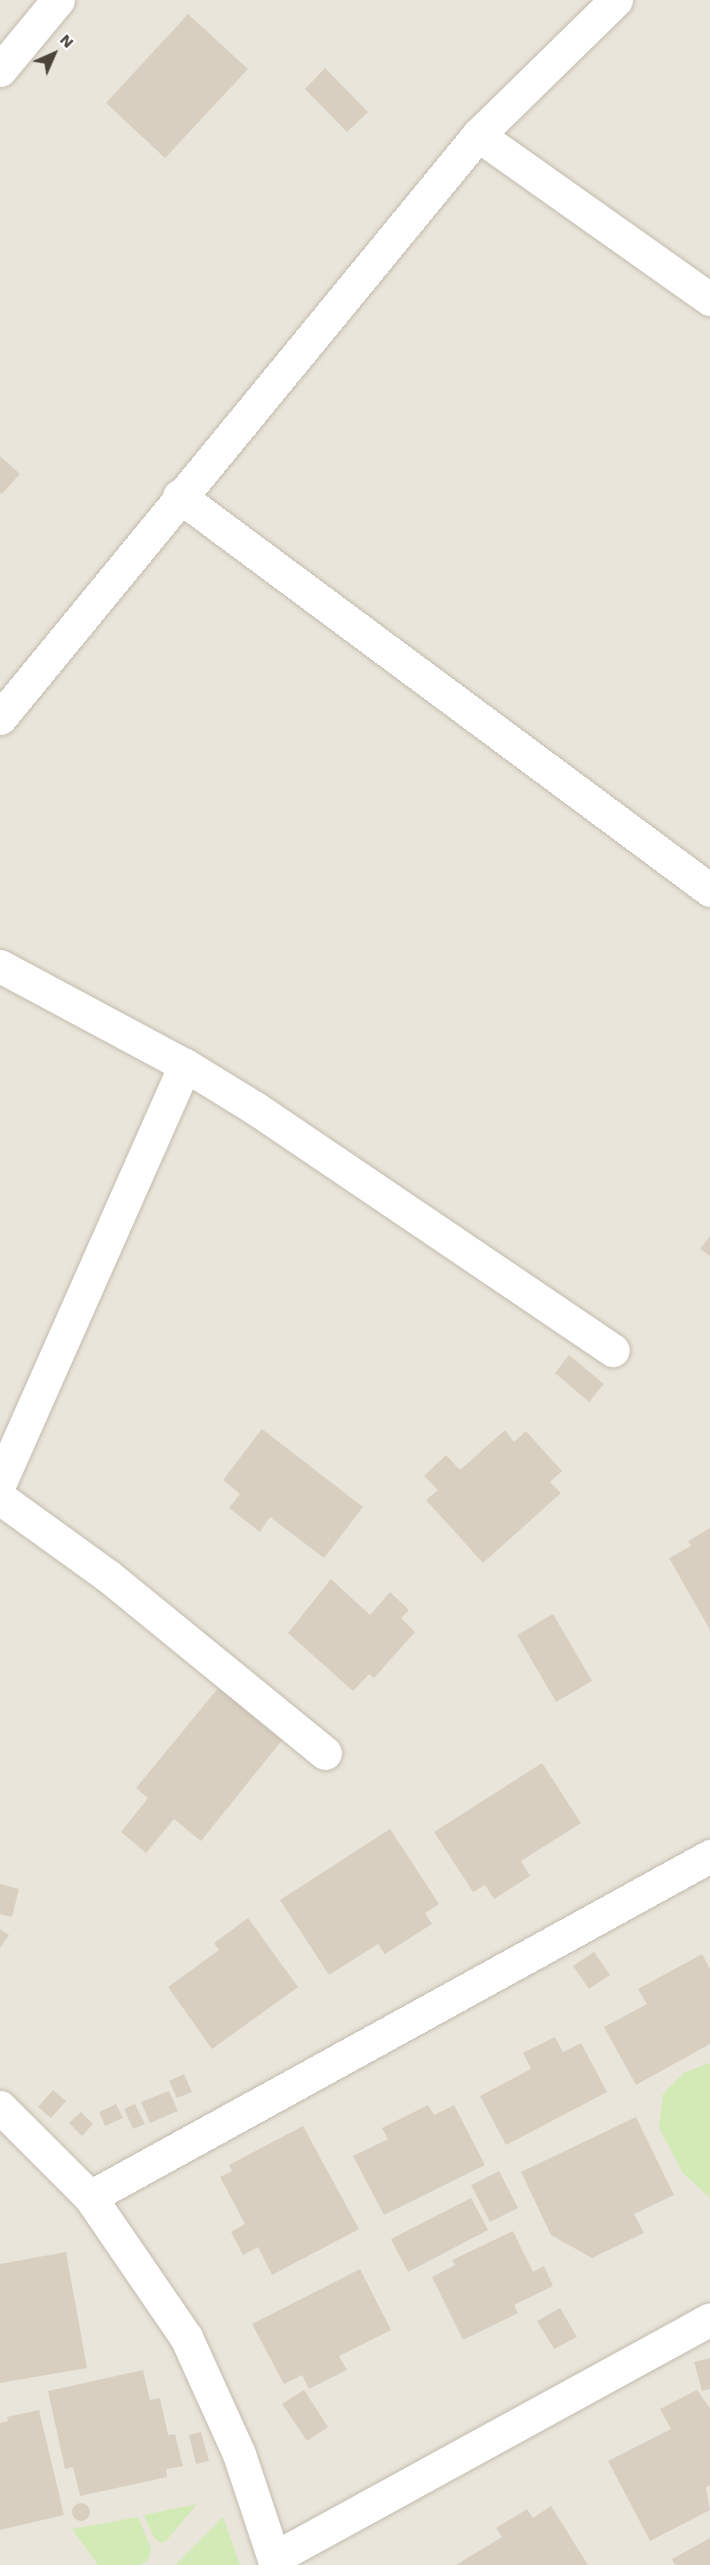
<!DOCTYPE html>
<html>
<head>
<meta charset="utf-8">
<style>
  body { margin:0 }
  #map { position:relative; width:710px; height:2565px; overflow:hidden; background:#f6f3ec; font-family:"Work Sans",sans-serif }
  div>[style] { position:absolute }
  .residential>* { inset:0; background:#eae5da }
  .green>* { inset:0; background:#d2eab5 }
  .building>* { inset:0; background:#d8cfc1 }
  .round { border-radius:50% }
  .roads { filter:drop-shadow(0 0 2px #c2bbae) drop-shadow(0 0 2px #c2bbae) }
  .minor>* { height:33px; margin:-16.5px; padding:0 16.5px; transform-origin:16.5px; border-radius:16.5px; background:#fff }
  span { translate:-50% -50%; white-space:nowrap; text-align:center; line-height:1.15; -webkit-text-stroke:4.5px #fff; paint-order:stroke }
  .north { position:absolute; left:24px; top:24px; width:60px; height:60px; -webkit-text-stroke:4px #fff; paint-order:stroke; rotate:45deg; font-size:16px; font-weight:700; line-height:24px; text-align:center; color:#4b4439 }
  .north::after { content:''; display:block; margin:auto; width:21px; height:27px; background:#4b4439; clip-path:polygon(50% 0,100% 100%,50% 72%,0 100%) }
</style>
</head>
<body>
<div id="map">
  <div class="residential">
    <div style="clip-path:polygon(0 0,710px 0,710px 2565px,0 2565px)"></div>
  </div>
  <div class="green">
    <div style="clip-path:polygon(710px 2063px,710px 2198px,683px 2173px,659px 2128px,663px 2094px,685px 2072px)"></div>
    <div style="clip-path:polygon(197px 2504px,166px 2541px,161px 2543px,153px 2536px,144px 2515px)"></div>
    <div style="clip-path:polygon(138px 2517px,151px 2549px,148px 2560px,140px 2565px,98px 2565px,72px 2529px)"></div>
    <div style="clip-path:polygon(223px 2517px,240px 2565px,177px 2565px,177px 2563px)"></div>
  </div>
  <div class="building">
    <div style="clip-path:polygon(188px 14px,248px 69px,165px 158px,106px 103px)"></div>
    <div style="clip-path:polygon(325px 68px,368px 112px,347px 132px,305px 89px)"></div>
    <div style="clip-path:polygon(0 456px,20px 474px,2px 494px,0 493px)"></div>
    <div style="clip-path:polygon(710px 1236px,710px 1256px,700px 1249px)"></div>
    <div style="clip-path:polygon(569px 1355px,604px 1384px,589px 1402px,555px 1373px)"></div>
    <div style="clip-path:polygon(262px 1429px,363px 1507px,324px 1558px,270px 1517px,260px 1532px,229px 1508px,240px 1494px,223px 1480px)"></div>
    <div style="clip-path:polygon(505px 1430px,514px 1442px,526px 1431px,562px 1471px,550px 1482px,561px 1493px,483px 1563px,426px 1500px,438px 1490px,424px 1476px,446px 1455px,460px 1470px)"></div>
    <div style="clip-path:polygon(710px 1528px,710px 1630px,669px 1558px,691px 1546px,688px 1541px)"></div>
    <div style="clip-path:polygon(331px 1579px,370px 1615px,390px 1592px,409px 1610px,401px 1618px,415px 1632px,374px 1678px,369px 1674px,353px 1691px,288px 1633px)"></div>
    <div style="clip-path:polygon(553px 1614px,592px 1681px,556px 1702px,517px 1635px)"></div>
    <div style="clip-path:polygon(219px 1687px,283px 1739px,201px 1841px,174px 1819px,146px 1853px,121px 1832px,148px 1798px,136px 1788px)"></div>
    <div style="clip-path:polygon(542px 1763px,581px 1823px,521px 1861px,530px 1876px,494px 1899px,485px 1885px,473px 1892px,434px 1832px)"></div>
    <div style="clip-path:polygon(390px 1829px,439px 1904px,425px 1913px,432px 1924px,385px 1954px,378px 1944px,329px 1975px,280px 1900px)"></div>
    <div style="clip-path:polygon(0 1884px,19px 1889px,12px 1917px,0 1914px)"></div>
    <div style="clip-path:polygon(248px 1918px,298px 1987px,212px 2049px,168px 1987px,219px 1950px,214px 1943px)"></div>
    <div style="clip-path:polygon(0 1929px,9px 1935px,0 1948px)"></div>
    <div style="clip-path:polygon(594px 1952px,610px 1975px,589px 1989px,573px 1966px)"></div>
    <div style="clip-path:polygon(702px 1954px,710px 1969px,710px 2044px,636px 2085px,604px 2027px,647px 2004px,638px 1989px)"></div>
    <div style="clip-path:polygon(555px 2037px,563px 2052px,581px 2043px,607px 2092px,506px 2145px,480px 2096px,531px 2069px,523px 2053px)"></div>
    <div style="clip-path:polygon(184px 2074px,192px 2092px,177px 2098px,169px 2081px)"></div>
    <div style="clip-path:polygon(53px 2090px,66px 2101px,51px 2118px,38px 2107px)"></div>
    <div style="clip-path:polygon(169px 2091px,178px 2111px,150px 2123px,141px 2102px)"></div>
    <div style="clip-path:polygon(116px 2104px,123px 2118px,105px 2126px,99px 2112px)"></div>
    <div style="clip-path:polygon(135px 2104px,145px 2124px,133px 2129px,124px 2109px)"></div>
    <div style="clip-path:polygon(428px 2105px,434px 2115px,454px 2105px,485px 2165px,384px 2215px,353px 2156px,388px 2139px,382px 2128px)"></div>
    <div style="clip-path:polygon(81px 2112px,93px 2124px,82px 2136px,69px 2123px)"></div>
    <div style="clip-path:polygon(636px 2117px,674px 2195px,634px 2214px,644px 2233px,592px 2258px,551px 2235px,521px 2172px)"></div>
    <div style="clip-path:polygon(303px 2126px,359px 2229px,272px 2275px,258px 2247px,243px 2255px,231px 2232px,245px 2224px,220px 2177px,232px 2171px,229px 2165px)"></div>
    <div style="clip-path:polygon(499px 2171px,518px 2208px,490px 2222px,471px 2185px)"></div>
    <div style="clip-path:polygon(471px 2198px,488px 2230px,408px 2272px,391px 2239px)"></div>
    <div style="clip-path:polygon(513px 2231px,533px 2272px,544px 2266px,553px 2286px,514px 2305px,518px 2313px,463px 2340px,432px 2277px,455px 2265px,452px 2260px)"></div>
    <div style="clip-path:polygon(66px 2252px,87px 2368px,0 2383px,0 2264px)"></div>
    <div style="clip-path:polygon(360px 2269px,391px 2330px,339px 2356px,347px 2370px,309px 2389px,302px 2375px,284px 2384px,252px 2324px)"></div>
    <div style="clip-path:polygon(560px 2308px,577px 2337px,554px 2349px,537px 2321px)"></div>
    <div style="clip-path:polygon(710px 2358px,710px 2389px,702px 2391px,694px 2362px)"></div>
    <div style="clip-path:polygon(143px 2370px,150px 2400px,160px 2398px,168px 2435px,175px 2434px,183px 2466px,166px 2469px,167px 2477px,80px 2496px,73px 2467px,65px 2469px,48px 2391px)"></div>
    <div style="clip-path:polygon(304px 2390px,328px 2427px,307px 2441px,282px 2404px)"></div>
    <div style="clip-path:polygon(697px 2390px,710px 2408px,710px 2485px,706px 2487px,710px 2510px,650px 2541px,608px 2461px,671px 2429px,660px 2409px)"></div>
    <div style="clip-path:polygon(39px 2410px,64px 2515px,0 2530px,0 2423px,8px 2421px,7px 2417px)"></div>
    <div style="clip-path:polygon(201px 2432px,209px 2461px,196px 2464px,189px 2435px)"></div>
    <div class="round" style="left:72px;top:2503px;width:18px;height:18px"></div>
    <div style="clip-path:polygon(551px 2506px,588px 2565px,456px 2565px,502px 2537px,496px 2528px,527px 2509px,533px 2518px)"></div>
    <div style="clip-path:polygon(710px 2538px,710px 2565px,675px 2565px,672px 2559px)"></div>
  </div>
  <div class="roads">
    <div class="minor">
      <div style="left:0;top:70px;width:91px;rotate:-50.4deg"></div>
      <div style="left:478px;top:135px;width:284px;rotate:35.3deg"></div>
      <div style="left:179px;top:496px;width:661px;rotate:36.58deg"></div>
      <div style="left:0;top:718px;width:754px;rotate:-50.65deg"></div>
      <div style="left:478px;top:135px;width:193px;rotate:-44.4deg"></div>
      <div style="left:0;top:966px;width:210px;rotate:28.2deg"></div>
      <div style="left:185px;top:1065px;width:456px;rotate:113.9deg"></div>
      <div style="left:185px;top:1065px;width:82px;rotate:31.6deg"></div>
      <div style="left:255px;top:1108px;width:432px;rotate:34.1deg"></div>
      <div style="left:0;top:1498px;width:133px;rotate:35.8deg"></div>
      <div style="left:108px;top:1576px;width:280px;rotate:39.2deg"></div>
      <div style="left:0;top:2107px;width:127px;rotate:45deg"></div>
      <div style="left:90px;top:2197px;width:170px;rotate:55.6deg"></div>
      <div style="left:186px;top:2337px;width:128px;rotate:65.6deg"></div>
      <div style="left:239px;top:2454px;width:117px;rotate:71.6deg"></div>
      <div style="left:90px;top:2197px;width:708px;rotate:-28.81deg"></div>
      <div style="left:274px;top:2558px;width:497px;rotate:-28.7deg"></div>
    </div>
  </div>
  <div class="north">N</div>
</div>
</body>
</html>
